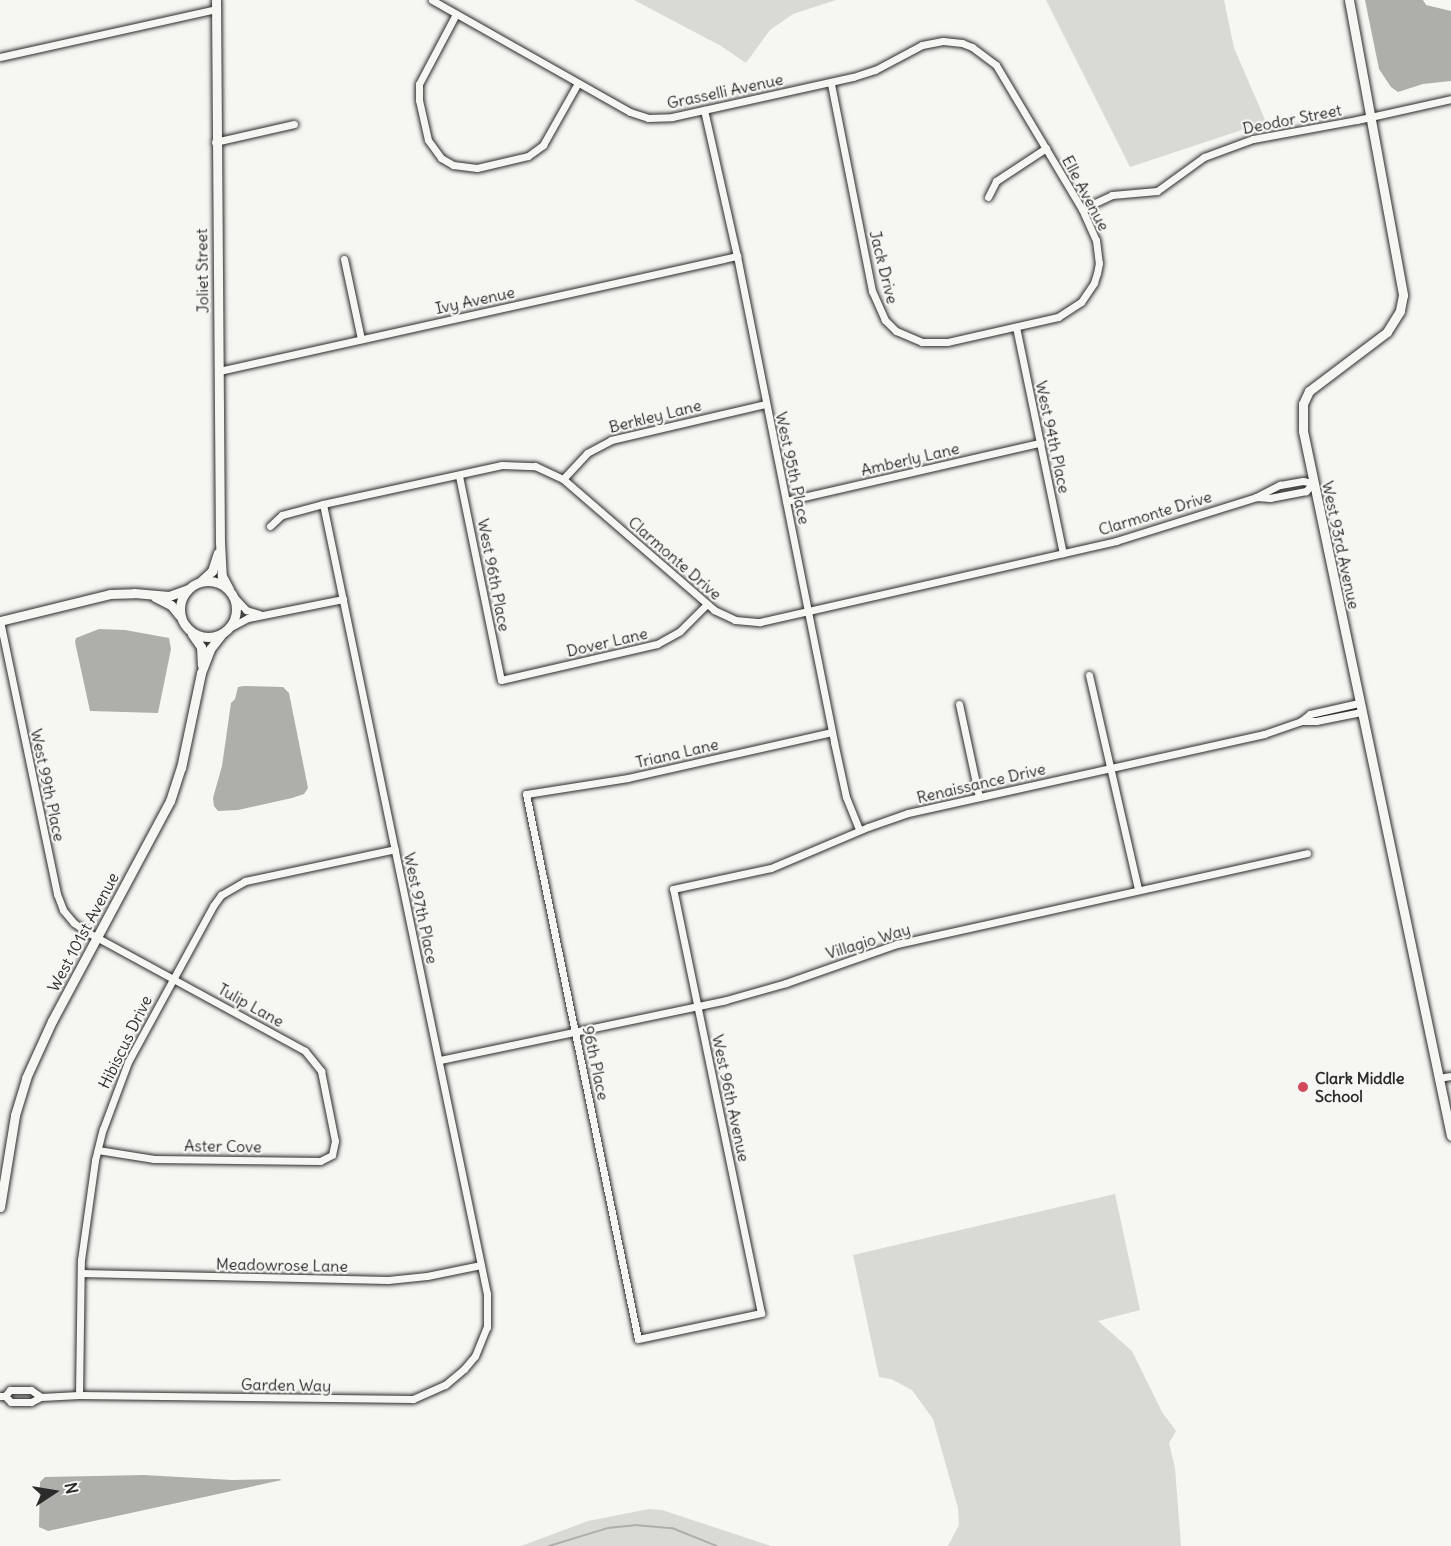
<!DOCTYPE html>
<html>
<head>
<meta charset="utf-8">
<style>
  body { margin:0 }
  #map { position:relative; width:1451px; height:1546px; overflow:hidden; background:#f6f6f2; font-family:Delius,sans-serif }
  div>[style] { position:absolute }
  .green>* { inset:0; background:#d9d9d5 }
  .water>* { inset:0; background:#aeaeab }
  .stream>* { height:2px; margin:-1px; padding:0 1px; transform-origin:1px; border-radius:1px; background:#aeaeab }
  .roads { filter:drop-shadow(0 0 2px #2b2b2b) drop-shadow(0 0 2px #2b2b2b) }
  .street>* { height:7px; margin:-3.5px; padding:0 3.5px; transform-origin:3.5px; border-radius:3.5px; background:#f6f6f2 }
  .secondary>* { height:9px; margin:-4.5px; padding:0 4.5px; transform-origin:4.5px; border-radius:4.5px; background:#f6f6f2 }
  .secondary>.ring { margin:-4.5px; padding:0; box-sizing:content-box; background:none; border:9px solid #f6f6f2; border-radius:50% }
  .dots>* { width:16px; height:16px; translate:-50% -50%; box-sizing:border-box; border:3px solid #f6f6f2; border-radius:50% }
  span { translate:-50% -50%; white-space:nowrap; text-align:center; line-height:1.15; -webkit-text-stroke:4.5px #f6f6f2; paint-order:stroke }
  .street-label { font-size:16px; color:#2b2b2b }
  .poi-label { font-size:16px; color:#2b2b2b; font-weight:700 }
  .left { translate:0 -50%; text-align:left }
  .north { position:absolute; left:24px; top:1462px; width:60px; height:60px; -webkit-text-stroke:4px #f6f6f2; paint-order:stroke; rotate:78deg; font-size:16px; font-weight:700; line-height:24px; text-align:center; color:#2b2b2b }
  .north::after { content:''; display:block; margin:auto; width:21px; height:27px; background:#2b2b2b; clip-path:polygon(50% 0,100% 100%,50% 72%,0 100%) }
</style>
</head>
<body>
<div id="map">
  <div class="green">
    <div style="clip-path:polygon(634px 0,836px 0,793px 14px,770px 30px,746px 63px,721px 46px)"></div>
    <div style="clip-path:polygon(1046px 0,1224px 0,1234px 48px,1266px 122px,1130px 167px)"></div>
    <div style="clip-path:polygon(1115px 1194px,1140px 1310px,1098px 1321px,1132px 1351px,1162px 1412px,1176px 1431px,1169px 1443px,1175px 1468px,1181px 1546px,948px 1546px,959px 1525px,958px 1508px,933px 1419px,912px 1390px,891px 1379px,879px 1377px,853px 1255px)"></div>
    <div style="clip-path:polygon(649px 1509px,662px 1510px,771px 1546px,521px 1546px,588px 1521px)"></div>
  </div>
  <div class="water">
    <div style="clip-path:polygon(1365px 0,1423px 0,1426px 5px,1451px 11px,1451px 81px,1423px 84px,1398px 92px,1391px 87px,1379px 69px)"></div>
    <div style="clip-path:polygon(99px 629px,125px 630px,169px 638px,171px 649px,158px 713px,90px 711px,75px 642px,76px 638px)"></div>
    <div style="clip-path:polygon(244px 686px,283px 687px,289px 693px,308px 788px,304px 794px,292px 798px,238px 810px,218px 811px,214px 806px,213px 798px,222px 766px,231px 703px,235px 699px,238px 687px)"></div>
    <div style="clip-path:polygon(144px 1475px,232px 1480px,279px 1479px,282px 1480px,48px 1531px,39px 1527px,40px 1482px,45px 1477px)"></div>
  </div>
  <div class="stream">
    <div style="left:549px;top:1546px;width:62px;rotate:-17deg"></div>
    <div style="left:608px;top:1528px;width:27px;rotate:-6deg"></div>
    <div style="left:635px;top:1525px;width:37px;rotate:5deg"></div>
    <div style="left:672px;top:1528px;width:48px;rotate:21.8deg"></div>
  </div>
  <div class="roads">
    <div class="street">
      <div style="left:432px;top:0;width:227px;rotate:29.5deg"></div>
      <div style="left:630px;top:112px;width:19px;rotate:18deg"></div>
      <div style="left:648px;top:118px;width:24px;rotate:-2deg"></div>
      <div style="left:672px;top:117px;width:185px;rotate:-12.5deg"></div>
      <div style="left:853px;top:77px;width:23px;rotate:-18deg"></div>
      <div style="left:875px;top:70px;width:53px;rotate:-28deg"></div>
      <div style="left:922px;top:45px;width:21px;rotate:-11deg"></div>
      <div style="left:943px;top:41px;width:19px;rotate:6deg"></div>
      <div style="left:962px;top:43px;width:11px;rotate:22deg"></div>
      <div style="left:972px;top:47px;width:30px;rotate:37deg"></div>
      <div style="left:996px;top:65px;width:168px;rotate:59.2deg"></div>
      <div style="left:1082px;top:209px;width:34px;rotate:66deg"></div>
      <div style="left:1096px;top:240px;width:23px;rotate:83deg"></div>
      <div style="left:1099px;top:263px;width:10px;rotate:101deg"></div>
      <div style="left:1097px;top:273px;width:10px;rotate:107deg"></div>
      <div style="left:1094px;top:283px;width:23px;rotate:124deg"></div>
      <div style="left:1081px;top:302px;width:27px;rotate:147deg"></div>
      <div style="left:1058px;top:317px;width:114px;rotate:167.3deg"></div>
      <div style="left:947px;top:342px;width:25px;rotate:180deg"></div>
      <div style="left:922px;top:342px;width:28px;rotate:-157deg"></div>
      <div style="left:896px;top:331px;width:16px;rotate:-135deg"></div>
      <div style="left:885px;top:320px;width:32px;rotate:-114deg"></div>
      <div style="left:872px;top:291px;width:212px;rotate:-101.2deg"></div>
      <div style="left:456px;top:14px;width:79px;rotate:117.9deg"></div>
      <div style="left:419px;top:84px;width:16px;rotate:90deg"></div>
      <div style="left:419px;top:100px;width:41px;rotate:77.3deg"></div>
      <div style="left:428px;top:140px;width:22px;rotate:54deg"></div>
      <div style="left:441px;top:158px;width:14px;rotate:30deg"></div>
      <div style="left:453px;top:165px;width:24px;rotate:7deg"></div>
      <div style="left:477px;top:168px;width:52px;rotate:-13.2deg"></div>
      <div style="left:528px;top:156px;width:19px;rotate:-36deg"></div>
      <div style="left:543px;top:145px;width:71px;rotate:-60.6deg"></div>
      <div style="left:0;top:57px;width:221px;rotate:-12.5deg"></div>
      <div style="left:704px;top:110px;width:150px;rotate:77.3deg"></div>
      <div style="left:737px;top:256px;width:496px;rotate:78.7deg"></div>
      <div style="left:834px;top:742px;width:56px;rotate:77.7deg"></div>
      <div style="left:846px;top:797px;width:35px;rotate:68deg"></div>
      <div style="left:215px;top:142px;width:81px;rotate:-12.8deg"></div>
      <div style="left:988px;top:197px;width:18px;rotate:-63deg"></div>
      <div style="left:996px;top:181px;width:60px;rotate:-33.4deg"></div>
      <div style="left:1082px;top:209px;width:33px;rotate:-25deg"></div>
      <div style="left:1112px;top:195px;width:45px;rotate:-5.1deg"></div>
      <div style="left:1157px;top:191px;width:58px;rotate:-35.9deg"></div>
      <div style="left:1204px;top:157px;width:52px;rotate:-20.2deg"></div>
      <div style="left:1253px;top:139px;width:106px;rotate:-10.4deg"></div>
      <div style="left:1357px;top:120px;width:96px;rotate:-12.6deg"></div>
      <div style="left:344px;top:259px;width:82px;rotate:78deg"></div>
      <div style="left:1016px;top:327px;width:231px;rotate:78.3deg"></div>
      <div style="left:219px;top:371px;width:531px;rotate:-12.52deg"></div>
      <div style="left:459px;top:476px;width:208px;rotate:78.4deg"></div>
      <div style="left:501px;top:680px;width:160px;rotate:-13deg"></div>
      <div style="left:657px;top:644px;width:26px;rotate:-29deg"></div>
      <div style="left:680px;top:631px;width:38px;rotate:-45deg"></div>
      <div style="left:563px;top:479px;width:35px;rotate:-47deg"></div>
      <div style="left:587px;top:453px;width:27px;rotate:-28deg"></div>
      <div style="left:611px;top:440px;width:159px;rotate:-13.1deg"></div>
      <div style="left:786px;top:501px;width:261px;rotate:-12.9deg"></div>
      <div style="left:270px;top:526px;width:16px;rotate:-43deg"></div>
      <div style="left:282px;top:515px;width:42px;rotate:-15deg"></div>
      <div style="left:323px;top:504px;width:183px;rotate:-12.3deg"></div>
      <div style="left:502px;top:465px;width:33px;rotate:2deg"></div>
      <div style="left:535px;top:466px;width:31px;rotate:25deg"></div>
      <div style="left:563px;top:479px;width:200px;rotate:40.9deg"></div>
      <div style="left:714px;top:610px;width:23px;rotate:25deg"></div>
      <div style="left:735px;top:620px;width:25px;rotate:5deg"></div>
      <div style="left:760px;top:622px;width:365px;rotate:-12.8deg"></div>
      <div style="left:1116px;top:541px;width:147px;rotate:-17.4deg"></div>
      <div style="left:1256px;top:497px;width:27px;rotate:-27deg"></div>
      <div style="left:1280px;top:485px;width:23px;rotate:-10deg"></div>
      <div style="left:1303px;top:481px;width:10px;rotate:11deg"></div>
      <div style="left:1313px;top:483px;width:11px;rotate:131deg"></div>
      <div style="left:1306px;top:491px;width:37px;rotate:169deg"></div>
      <div style="left:1270px;top:498px;width:14px;rotate:-176deg"></div>
      <div style="left:234px;top:597px;width:18px;rotate:47deg"></div>
      <div style="left:246px;top:610px;width:14px;rotate:17deg"></div>
      <div style="left:0;top:621px;width:279px;rotate:78.2deg"></div>
      <div style="left:57px;top:894px;width:17px;rotate:69deg"></div>
      <div style="left:63px;top:910px;width:17px;rotate:50deg"></div>
      <div style="left:74px;top:923px;width:16px;rotate:35deg"></div>
      <div style="left:87px;top:932px;width:248px;rotate:28.6deg"></div>
      <div style="left:305px;top:1051px;width:26px;rotate:51deg"></div>
      <div style="left:321px;top:1071px;width:71px;rotate:78.7deg"></div>
      <div style="left:335px;top:1141px;width:14px;rotate:102deg"></div>
      <div style="left:332px;top:1155px;width:13px;rotate:153deg"></div>
      <div style="left:320px;top:1161px;width:166px;rotate:-179.3deg"></div>
      <div style="left:154px;top:1159px;width:57px;rotate:-170.9deg"></div>
      <div style="left:229px;top:628px;width:21px;rotate:-28deg"></div>
      <div style="left:248px;top:618px;width:97px;rotate:-11.3deg"></div>
      <div style="left:1089px;top:675px;width:220px;rotate:77.1deg"></div>
      <div style="left:959px;top:704px;width:95px;rotate:77.9deg"></div>
      <div style="left:1301px;top:721px;width:11px;rotate:-38deg"></div>
      <div style="left:1310px;top:714px;width:50px;rotate:-12.7deg"></div>
      <div style="left:832px;top:732px;width:209px;rotate:167.3deg"></div>
      <div style="left:628px;top:778px;width:103px;rotate:171.1deg"></div>
      <div style="left:526px;top:794px;width:556px;rotate:78.39deg"></div>
      <div style="left:638px;top:1339px;width:126px;rotate:-11.9deg"></div>
      <div style="left:761px;top:1313px;width:433px;rotate:-101.7deg"></div>
      <div style="left:673px;top:889px;width:100px;rotate:-12.1deg"></div>
      <div style="left:771px;top:868px;width:105px;rotate:-22.9deg"></div>
      <div style="left:868px;top:827px;width:42px;rotate:-19.3deg"></div>
      <div style="left:908px;top:813px;width:365px;rotate:-12.5deg"></div>
      <div style="left:1264px;top:734px;width:39px;rotate:-19deg"></div>
      <div style="left:1301px;top:721px;width:15px"></div>
      <div style="left:1316px;top:721px;width:46px;rotate:-11.3deg"></div>
      <div style="left:440px;top:1060px;width:292px;rotate:-11.8deg"></div>
      <div style="left:726px;top:1000px;width:62px;rotate:-15.8deg"></div>
      <div style="left:786px;top:983px;width:118px;rotate:-19.4deg"></div>
      <div style="left:897px;top:944px;width:420px;rotate:-12.5deg"></div>
      <div style="left:1438px;top:1078px;width:13px;rotate:-9deg"></div>
      <div style="left:81px;top:1273px;width:307px;rotate:1.3deg"></div>
      <div style="left:388px;top:1280px;width:39px;rotate:-6deg"></div>
      <div style="left:427px;top:1276px;width:55px;rotate:-11.5deg"></div>
      <div style="left:79px;top:1395px;width:135px;rotate:-89.2deg"></div>
      <div style="left:81px;top:1260px;width:101px;rotate:-82deg"></div>
      <div style="left:95px;top:1160px;width:32px;rotate:-76deg"></div>
      <div style="left:103px;top:1129px;width:72px;rotate:-69.5deg"></div>
      <div style="left:128px;top:1062px;width:178px;rotate:-61.4deg"></div>
      <div style="left:213px;top:906px;width:14px;rotate:-54deg"></div>
      <div style="left:221px;top:895px;width:28px;rotate:-30deg"></div>
      <div style="left:245px;top:881px;width:153px;rotate:-12deg"></div>
      <div style="left:0;top:1396px;width:5px"></div>
      <div style="left:5px;top:1396px;width:8px;rotate:-50deg"></div>
      <div style="left:10px;top:1390px;width:21px"></div>
      <div style="left:31px;top:1390px;width:12px;rotate:35deg"></div>
      <div style="left:5px;top:1396px;width:8px;rotate:45deg"></div>
      <div style="left:11px;top:1402px;width:20px"></div>
      <div style="left:31px;top:1402px;width:11px;rotate:-27deg"></div>
      <div style="left:41px;top:1397px;width:38px;rotate:-3deg"></div>
      <div style="left:79px;top:1395px;width:334px;rotate:0.7deg"></div>
      <div style="left:413px;top:1399px;width:35px;rotate:-24deg"></div>
      <div style="left:445px;top:1385px;width:25px;rotate:-40deg"></div>
      <div style="left:464px;top:1369px;width:17px;rotate:-50deg"></div>
      <div style="left:475px;top:1356px;width:31px;rotate:-68deg"></div>
      <div style="left:487px;top:1327px;width:33px;rotate:-90deg"></div>
      <div style="left:487px;top:1294px;width:807px;rotate:-101.73deg"></div>
    </div>
    <div class="secondary">
      <div style="left:216px;top:0;width:542px;rotate:89.58deg"></div>
      <div style="left:220px;top:542px;width:34px;rotate:87deg"></div>
      <div style="left:222px;top:576px;width:15px;rotate:62deg"></div>
      <div style="left:1349px;top:0;width:300px;rotate:79.6deg"></div>
      <div style="left:1403px;top:295px;width:16px;rotate:101deg"></div>
      <div style="left:1400px;top:311px;width:25px;rotate:122deg"></div>
      <div style="left:1387px;top:332px;width:98px;rotate:142.9deg"></div>
      <div style="left:1309px;top:391px;width:14px;rotate:115deg"></div>
      <div style="left:1303px;top:404px;width:27px;rotate:90deg"></div>
      <div style="left:1303px;top:431px;width:720px;rotate:78.14deg"></div>
      <div class="ring" style="left:180px;top:581px;width:47px;height:47px"></div>
      <div style="left:201px;top:581px;width:15px;rotate:-42deg"></div>
      <div style="left:212px;top:571px;width:19px;rotate:-72deg"></div>
      <div style="left:155px;top:597px;width:18px;rotate:27deg"></div>
      <div style="left:171px;top:605px;width:13px;rotate:51deg"></div>
      <div style="left:0;top:621px;width:113px;rotate:-13.8deg"></div>
      <div style="left:110px;top:594px;width:24px;rotate:-2deg"></div>
      <div style="left:134px;top:593px;width:35px;rotate:5deg"></div>
      <div style="left:169px;top:596px;width:20px;rotate:-20deg"></div>
      <div style="left:192px;top:634px;width:16px;rotate:55deg"></div>
      <div style="left:201px;top:647px;width:18px;rotate:87deg"></div>
      <div style="left:0;top:1207px;width:93px;rotate:-80.7deg"></div>
      <div style="left:15px;top:1115px;width:39px;rotate:-73deg"></div>
      <div style="left:26px;top:1078px;width:63px;rotate:-65.5deg"></div>
      <div style="left:52px;top:1021px;width:250px;rotate:-61.8deg"></div>
      <div style="left:170px;top:801px;width:35px;rotate:-72deg"></div>
      <div style="left:181px;top:768px;width:97px;rotate:-78.1deg"></div>
      <div style="left:201px;top:673px;width:26px;rotate:-69deg"></div>
      <div style="left:210px;top:649px;width:18px;rotate:-52deg"></div>
    </div>
  </div>
  <div class="dots">
    <div style="left:1303px;top:1087px;background:#d1495b"></div>
  </div>
  <div class="street-label">
    <span style="left:725px;top:91px;rotate:-12deg">Grasselli Avenue</span>
    <span style="left:1292px;top:119px;rotate:-11deg">Deodor Street</span>
    <span style="left:1086px;top:193px;rotate:62deg">Elle Avenue</span>
    <span style="left:884px;top:267px;rotate:76deg">Jack Drive</span>
    <span style="left:202px;top:271px;rotate:-91deg">Joliet Street</span>
    <span style="left:475px;top:300px;rotate:-12deg">Ivy Avenue</span>
    <span style="left:655px;top:416px;rotate:-14deg">Berkley Lane</span>
    <span style="left:1053px;top:437px;rotate:78deg">West 94th Place</span>
    <span style="left:910px;top:459px;rotate:-13deg">Amberly Lane</span>
    <span style="left:793px;top:468px;rotate:78deg">West 95th Place</span>
    <span style="left:1155px;top:513px;rotate:-17deg">Clarmonte Drive</span>
    <span style="left:1341px;top:545px;rotate:78deg">West 93rd Avenue</span>
    <span style="left:675px;top:558px;rotate:41deg">Clarmonte Drive</span>
    <span style="left:494px;top:575px;rotate:79deg">West 96th Place</span>
    <span style="left:607px;top:642px;rotate:-13deg">Dover Lane</span>
    <span style="left:677px;top:753px;rotate:-13deg">Triana Lane</span>
    <span style="left:981px;top:783px;rotate:-13deg">Renaissance Drive</span>
    <span style="left:48px;top:785px;rotate:78deg">West 99th Place</span>
    <span style="left:421px;top:908px;rotate:78deg">West 97th Place</span>
    <span style="left:83px;top:932px;rotate:-62deg">West 101st Avenue</span>
    <span style="left:868px;top:941px;rotate:-17deg">Villagio Way</span>
    <span style="left:251px;top:1005px;rotate:29deg">Tulip Lane</span>
    <span style="left:125px;top:1042px;rotate:-64deg">Hibiscus Drive</span>
    <span style="left:596px;top:1063px;rotate:78deg">96th Place</span>
    <span style="left:731px;top:1098px;rotate:78deg">West 96th Avenue</span>
    <span style="left:223px;top:1146px;rotate:1deg">Aster Cove</span>
    <span style="left:282px;top:1265px;rotate:1deg">Meadowrose Lane</span>
    <span style="left:286px;top:1385px;rotate:1deg">Garden Way</span>
  </div>
  <div class="poi-label">
    <span class="left" style="left:1315px;top:1087px">Clark Middle<br>School</span>
  </div>
  <div class="north">N</div>
</div>
</body>
</html>
